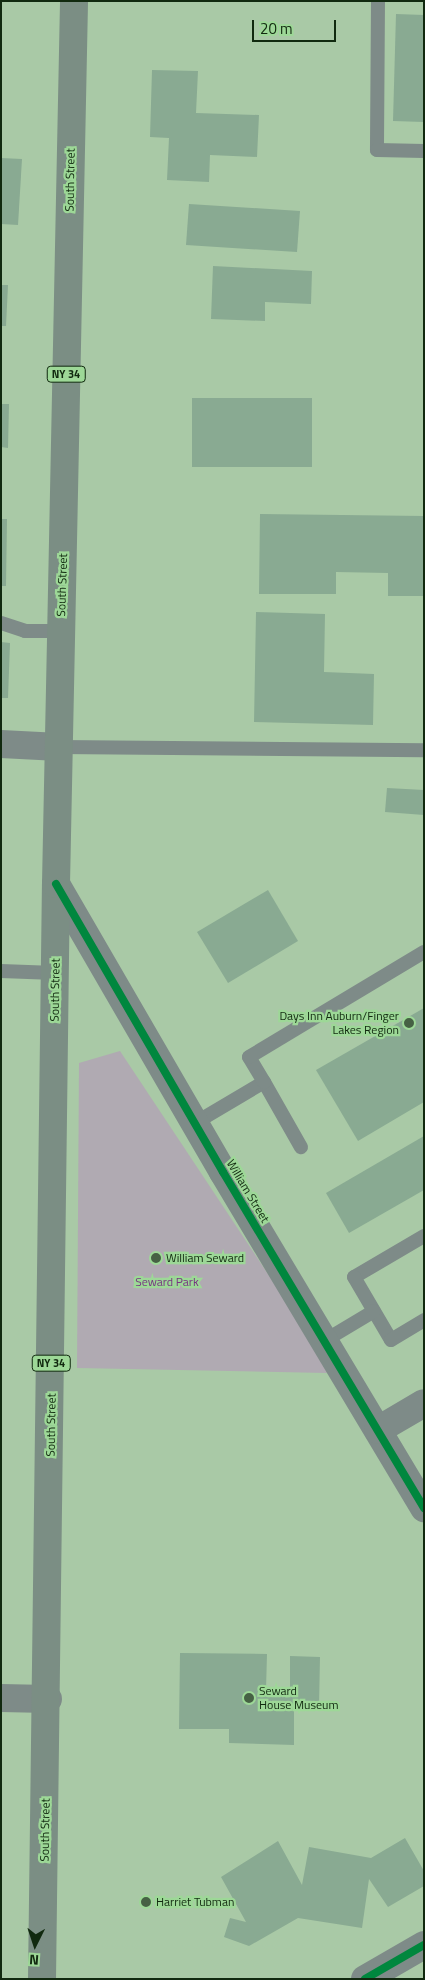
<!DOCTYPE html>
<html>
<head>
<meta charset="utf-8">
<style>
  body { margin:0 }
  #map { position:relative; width:425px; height:1980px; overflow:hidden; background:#a9c9a6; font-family:"Titillium Web",sans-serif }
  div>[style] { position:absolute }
  .green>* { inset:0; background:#b0aab2 }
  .building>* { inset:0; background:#89aa92 }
  .service>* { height:14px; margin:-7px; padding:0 7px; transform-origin:7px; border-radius:7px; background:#7e8b88 }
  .minor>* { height:28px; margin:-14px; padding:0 14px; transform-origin:14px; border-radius:14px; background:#7e8b88 }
  .tertiary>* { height:28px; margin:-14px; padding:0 14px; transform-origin:14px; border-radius:14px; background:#7e8b88 }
  .primary>* { height:28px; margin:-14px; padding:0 14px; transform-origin:14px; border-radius:14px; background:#7b8e84 }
  .cycleway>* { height:8px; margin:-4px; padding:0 4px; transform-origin:4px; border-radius:4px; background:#00873e }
  .dots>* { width:14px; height:14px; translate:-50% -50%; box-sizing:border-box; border:2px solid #9dd897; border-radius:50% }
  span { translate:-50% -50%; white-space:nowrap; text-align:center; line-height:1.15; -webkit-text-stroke:4.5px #9dd897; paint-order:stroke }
  .shield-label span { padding:1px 4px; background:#9dd897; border:1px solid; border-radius:4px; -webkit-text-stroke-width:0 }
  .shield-label { font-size:11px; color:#11290f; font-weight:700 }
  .street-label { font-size:12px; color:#11290f }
  .poi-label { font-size:12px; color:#11290f }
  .right { translate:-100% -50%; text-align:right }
  .left { translate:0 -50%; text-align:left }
  .park-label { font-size:12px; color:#773281 }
  .frame { position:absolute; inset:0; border:2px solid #11290f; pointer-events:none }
  .north { position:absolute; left:10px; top:1920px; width:50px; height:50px; -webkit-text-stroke:4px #9dd897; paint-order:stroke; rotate:184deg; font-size:14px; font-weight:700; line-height:20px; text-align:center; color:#11290f }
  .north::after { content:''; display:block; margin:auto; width:18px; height:22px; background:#11290f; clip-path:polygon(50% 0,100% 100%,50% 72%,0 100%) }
  .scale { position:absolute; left:252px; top:20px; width:84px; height:22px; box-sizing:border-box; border:2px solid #11290f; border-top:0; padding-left:6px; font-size:15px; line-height:18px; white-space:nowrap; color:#11290f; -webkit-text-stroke:4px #9dd897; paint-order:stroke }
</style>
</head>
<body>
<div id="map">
  <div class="green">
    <div style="clip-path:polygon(120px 1051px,331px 1369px,326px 1373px,77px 1368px,79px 1063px)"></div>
  </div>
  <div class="building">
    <div style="clip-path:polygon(396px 14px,424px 15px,424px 122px,393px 121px)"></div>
    <div style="clip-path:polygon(152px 70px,198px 71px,196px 113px,259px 115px,257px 157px,210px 155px,209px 182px,167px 180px,169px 138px,150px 137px)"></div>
    <div style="clip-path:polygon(1px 158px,22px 159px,18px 225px,1px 224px)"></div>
    <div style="clip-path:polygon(189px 204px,300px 211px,297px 252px,186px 245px)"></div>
    <div style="clip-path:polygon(213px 266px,312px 271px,311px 304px,265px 302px,265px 321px,211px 319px)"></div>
    <div style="clip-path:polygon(1px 285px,8px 285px,6px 326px,1px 326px)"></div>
    <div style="clip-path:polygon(192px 398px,312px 398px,312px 467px,192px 467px)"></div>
    <div style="clip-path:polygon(1px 404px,9px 404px,8px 448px,1px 447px)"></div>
    <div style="clip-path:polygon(260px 514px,424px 516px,424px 596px,388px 596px,388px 573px,336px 572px,336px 594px,259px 594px)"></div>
    <div style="clip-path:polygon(1px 519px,7px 519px,6px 586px,1px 586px)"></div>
    <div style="clip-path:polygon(256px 612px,325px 614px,324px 672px,374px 674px,373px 725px,254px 722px)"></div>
    <div style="clip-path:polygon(1px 642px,10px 643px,8px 698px,1px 698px)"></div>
    <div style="clip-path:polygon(387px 788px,424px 790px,424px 815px,385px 812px)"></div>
    <div style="clip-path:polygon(268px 890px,298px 941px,228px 983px,197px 932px)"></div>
    <div style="clip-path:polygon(424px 1008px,424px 1102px,358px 1141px,316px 1070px)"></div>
    <div style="clip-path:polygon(424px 1136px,424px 1190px,349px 1233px,326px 1193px)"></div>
    <div style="clip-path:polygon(180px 1653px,267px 1654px,266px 1690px,290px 1690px,290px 1656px,320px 1657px,319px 1707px,294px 1706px,294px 1745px,229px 1743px,229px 1729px,179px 1729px)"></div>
    <div style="clip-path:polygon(405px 1838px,424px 1871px,424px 1886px,388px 1907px,369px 1879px,362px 1928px,298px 1918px,249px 1946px,224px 1937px,230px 1918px,246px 1922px,221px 1877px,278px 1841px,302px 1885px,309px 1847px,371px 1858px)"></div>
  </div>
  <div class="service">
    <div style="left:378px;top:1px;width:149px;rotate:90.4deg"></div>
    <div style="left:377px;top:150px;width:47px;rotate:1.2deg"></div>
    <div style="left:1px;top:623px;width:25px;rotate:18deg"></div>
    <div style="left:25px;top:631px;width:36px"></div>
    <div style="left:59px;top:747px;width:365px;rotate:0.5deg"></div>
    <div style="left:1px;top:971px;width:54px;rotate:2.1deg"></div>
    <div style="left:264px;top:1082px;width:75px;rotate:60.4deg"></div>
    <div style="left:195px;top:1123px;width:80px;rotate:-30.7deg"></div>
    <div style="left:264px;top:1082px;width:29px;rotate:-121deg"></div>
    <div style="left:249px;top:1057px;width:204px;rotate:-31deg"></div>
    <div style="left:424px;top:1236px;width:81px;rotate:149.6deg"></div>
    <div style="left:354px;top:1277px;width:73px;rotate:59.6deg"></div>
    <div style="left:391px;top:1340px;width:39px;rotate:-31deg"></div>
    <div style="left:324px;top:1341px;width:58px;rotate:-31deg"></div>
  </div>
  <div class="minor">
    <div style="left:1px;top:744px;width:58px;rotate:3deg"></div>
    <div style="left:56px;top:884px;width:333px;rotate:59.9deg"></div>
    <div style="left:223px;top:1172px;width:392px;rotate:59.1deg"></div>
    <div style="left:378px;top:1430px;width:53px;rotate:-30.4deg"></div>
    <div style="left:1px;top:1698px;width:47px;rotate:1.2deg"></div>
  </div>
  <div class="tertiary">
    <div style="left:365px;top:1979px;width:68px;rotate:-30deg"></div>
  </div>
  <div class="primary">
    <div style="left:42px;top:1979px;width:1095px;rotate:-89.27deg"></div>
    <div style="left:56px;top:884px;width:883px;rotate:-88.83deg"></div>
  </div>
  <div class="cycleway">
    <div style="left:56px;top:884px;width:333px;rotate:59.9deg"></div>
    <div style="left:223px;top:1172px;width:392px;rotate:59.1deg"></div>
    <div style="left:365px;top:1979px;width:68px;rotate:-30deg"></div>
  </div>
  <div class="dots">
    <div style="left:409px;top:1023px;background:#466144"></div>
    <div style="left:156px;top:1258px;background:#466144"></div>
    <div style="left:249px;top:1698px;background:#466144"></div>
    <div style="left:146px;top:1902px;background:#466144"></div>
  </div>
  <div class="shield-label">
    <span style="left:66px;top:374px">NY 34</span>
    <span style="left:51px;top:1363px">NY 34</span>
  </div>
  <div class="street-label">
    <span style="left:70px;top:180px;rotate:-89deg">South Street</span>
    <span style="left:62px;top:585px;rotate:-88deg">South Street</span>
    <span style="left:55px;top:990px;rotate:-89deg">South Street</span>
    <span style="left:248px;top:1191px;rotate:59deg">William Street</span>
    <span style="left:51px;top:1425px;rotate:-89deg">South Street</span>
    <span style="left:45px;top:1830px;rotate:-89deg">South Street</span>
  </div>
  <div class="poi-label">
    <span class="right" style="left:399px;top:1023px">Days Inn Auburn/Finger<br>Lakes Region</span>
    <span class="left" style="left:166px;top:1258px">William Seward</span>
    <span class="left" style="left:259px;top:1698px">Seward<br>House Museum</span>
    <span class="left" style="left:156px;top:1902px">Harriet Tubman</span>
  </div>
  <div class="park-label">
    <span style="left:167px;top:1282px">Seward Park</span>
  </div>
  <div class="frame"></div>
  <div class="north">N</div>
  <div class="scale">20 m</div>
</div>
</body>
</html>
